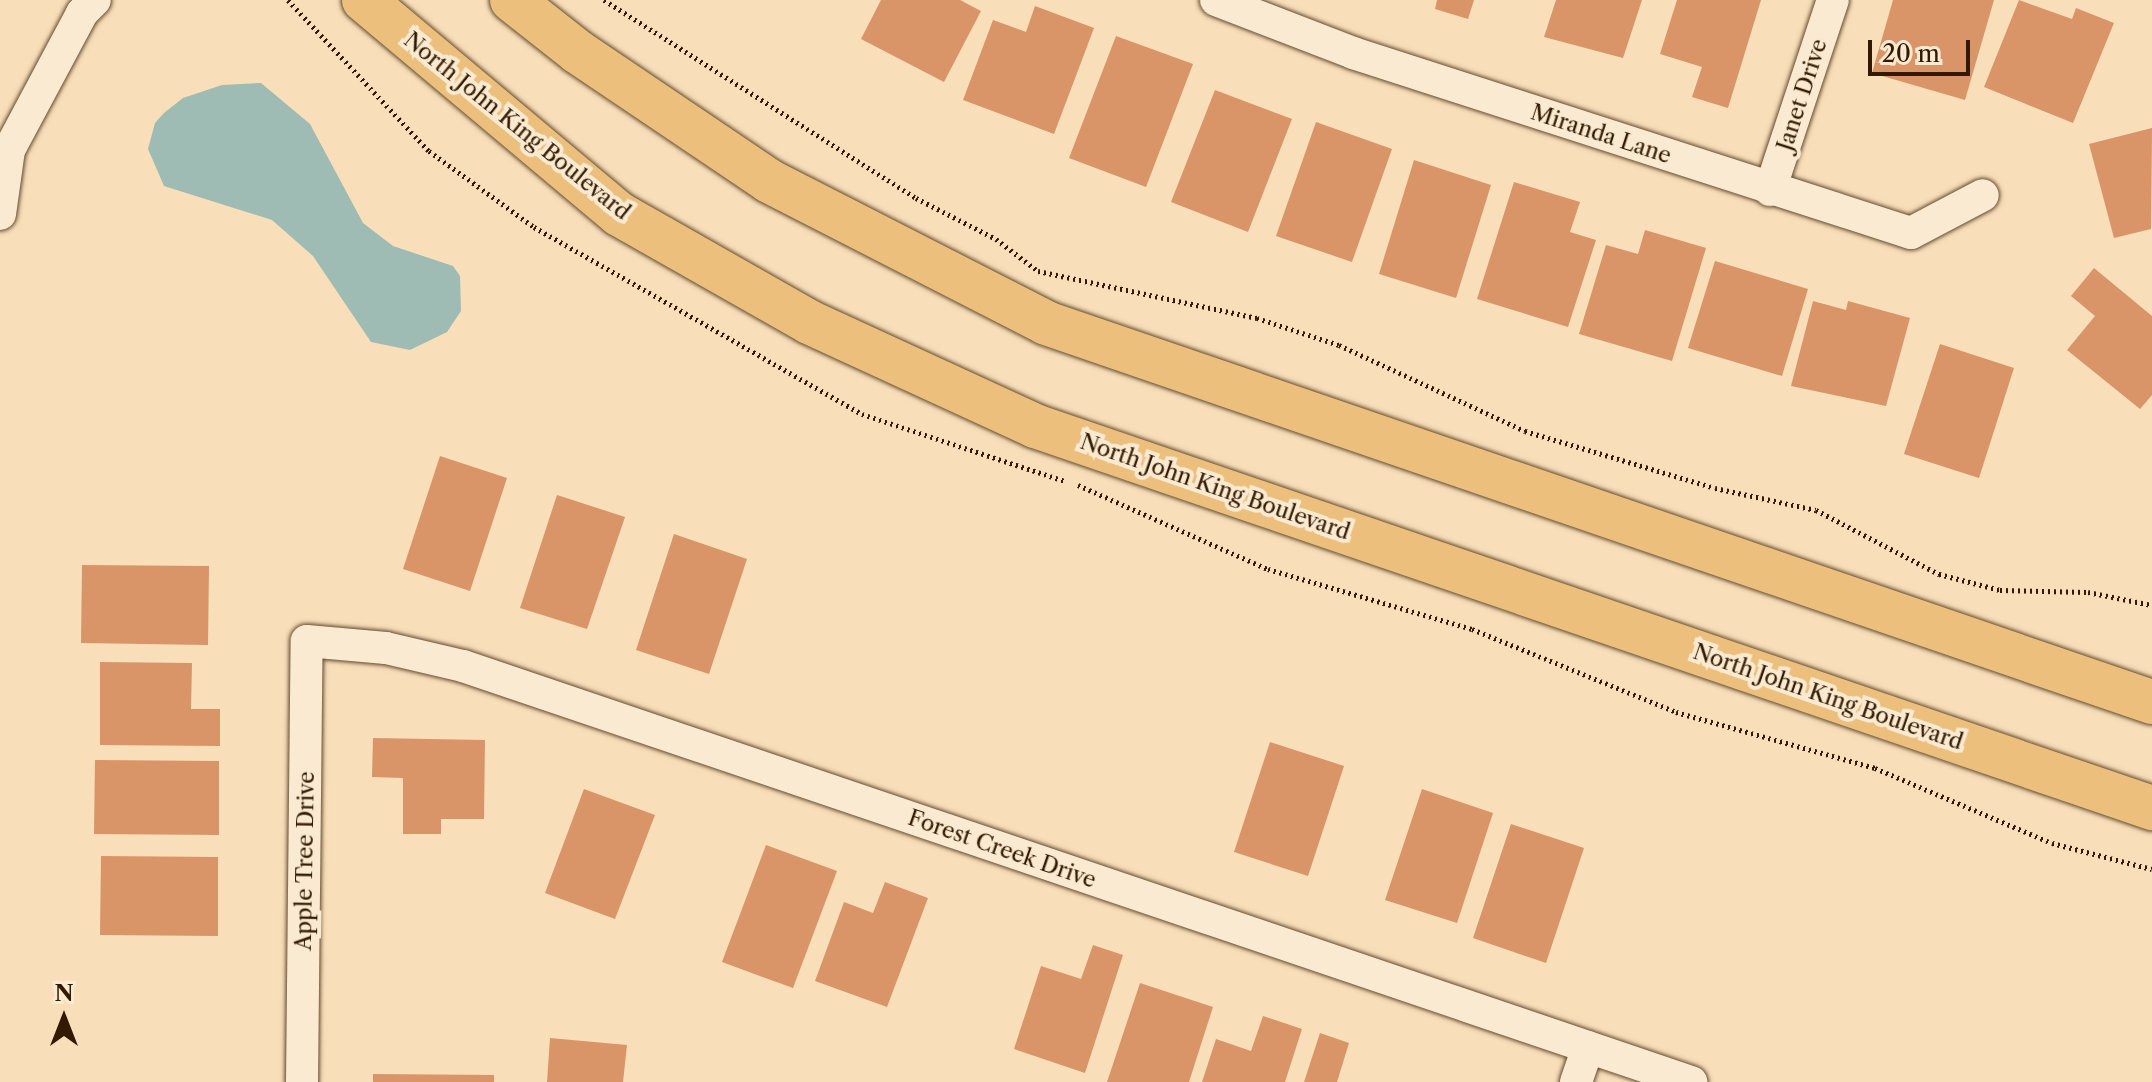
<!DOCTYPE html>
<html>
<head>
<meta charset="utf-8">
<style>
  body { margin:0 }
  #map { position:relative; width:2152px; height:1082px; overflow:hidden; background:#f8deb9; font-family:"Libre Caslon Text",serif }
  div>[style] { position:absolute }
  .water>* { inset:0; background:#9ebbb4 }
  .building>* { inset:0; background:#d99568 }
  .path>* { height:5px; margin-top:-2.5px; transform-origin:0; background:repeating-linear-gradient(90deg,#311a00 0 2px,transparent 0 6px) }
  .roads { filter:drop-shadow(0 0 2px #634b2e) drop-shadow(0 0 2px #634b2e) }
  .minor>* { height:32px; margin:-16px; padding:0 16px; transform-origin:16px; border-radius:16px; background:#faead2 }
  .primary>* { height:44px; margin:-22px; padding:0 22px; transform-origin:22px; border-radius:22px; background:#ecbf7c }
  span { translate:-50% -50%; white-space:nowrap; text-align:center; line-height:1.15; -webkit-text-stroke:8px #faead2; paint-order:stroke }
  .street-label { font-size:22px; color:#311a00 }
  .north { position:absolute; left:24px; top:978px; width:80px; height:80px; -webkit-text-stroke:6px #faead2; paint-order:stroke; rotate:0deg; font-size:22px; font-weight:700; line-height:32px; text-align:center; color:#311a00 }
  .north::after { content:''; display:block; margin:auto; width:28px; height:36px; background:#311a00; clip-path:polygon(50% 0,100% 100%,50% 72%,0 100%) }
  .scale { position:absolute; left:1868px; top:40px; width:102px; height:36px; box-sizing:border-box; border:4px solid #311a00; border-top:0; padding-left:10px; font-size:24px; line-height:28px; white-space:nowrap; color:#311a00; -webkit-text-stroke:6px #faead2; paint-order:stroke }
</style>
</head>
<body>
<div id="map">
  <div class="water">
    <div style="clip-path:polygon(261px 83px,310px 124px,363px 223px,393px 246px,453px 266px,460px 276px,461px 311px,447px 332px,410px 350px,371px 342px,313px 256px,272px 220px,164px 186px,148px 149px,155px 123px,164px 113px,183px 98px,222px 85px)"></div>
  </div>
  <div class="building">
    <div style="clip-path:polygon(881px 0,960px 0,981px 11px,944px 82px,861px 39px)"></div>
    <div style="clip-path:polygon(1437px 0,1474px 0,1468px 19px,1435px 9px)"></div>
    <div style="clip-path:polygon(1556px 0,1642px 0,1623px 58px,1544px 37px)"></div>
    <div style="clip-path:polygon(1677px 0,1761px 0,1728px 108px,1692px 97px,1702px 67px,1660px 54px)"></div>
    <div style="clip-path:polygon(1893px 0,1994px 0,1965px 100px,1872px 73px)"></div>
    <div style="clip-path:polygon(2019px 0,2072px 19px,2076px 8px,2114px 23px,2073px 123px,1984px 87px)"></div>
    <div style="clip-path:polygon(1035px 6px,1094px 28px,1054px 134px,963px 100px,993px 20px,1026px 32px)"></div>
    <div style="clip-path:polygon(1116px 36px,1193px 64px,1146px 187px,1069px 158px)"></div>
    <div style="clip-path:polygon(1215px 90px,1292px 119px,1248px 232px,1171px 202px)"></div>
    <div style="clip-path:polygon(1316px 122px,1392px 149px,1352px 262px,1276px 236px)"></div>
    <div style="clip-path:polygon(2152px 128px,2151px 229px,2114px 238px,2089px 144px)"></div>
    <div style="clip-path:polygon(1414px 160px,1491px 185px,1456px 298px,1379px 274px)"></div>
    <div style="clip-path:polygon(1514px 182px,1580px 202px,1570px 232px,1596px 240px,1568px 327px,1477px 299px)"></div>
    <div style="clip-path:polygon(1645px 230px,1706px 248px,1672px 361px,1579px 334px,1606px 245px,1638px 254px)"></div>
    <div style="clip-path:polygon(1715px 261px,1808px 289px,1782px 376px,1688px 348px)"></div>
    <div style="clip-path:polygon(2094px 268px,2152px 316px,2152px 395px,2140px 409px,2067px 350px,2095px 316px,2071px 296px)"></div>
    <div style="clip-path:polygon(1813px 301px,1846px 310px,1848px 301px,1910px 318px,1886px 406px,1791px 386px)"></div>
    <div style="clip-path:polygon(1940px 344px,2014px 368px,1979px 478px,1904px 454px)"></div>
    <div style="clip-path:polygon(440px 456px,507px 478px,470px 591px,403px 569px)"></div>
    <div style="clip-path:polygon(557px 495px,625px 517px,587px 629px,520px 608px)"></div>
    <div style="clip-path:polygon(674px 534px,747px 559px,709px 674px,636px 650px)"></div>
    <div style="clip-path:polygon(82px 565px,209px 566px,208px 645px,81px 643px)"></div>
    <div style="clip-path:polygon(100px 662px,192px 663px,191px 709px,220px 709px,220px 746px,100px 745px)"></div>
    <div style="clip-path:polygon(373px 738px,485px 740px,484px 819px,441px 819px,441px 834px,403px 834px,403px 778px,372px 777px)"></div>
    <div style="clip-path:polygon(1270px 742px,1344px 766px,1308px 876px,1234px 852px)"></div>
    <div style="clip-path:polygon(95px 760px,219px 761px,219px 835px,94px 834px)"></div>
    <div style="clip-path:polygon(584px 789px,655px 815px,615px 919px,545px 893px)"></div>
    <div style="clip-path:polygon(1422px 789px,1493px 813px,1457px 923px,1385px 900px)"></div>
    <div style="clip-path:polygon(1511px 824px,1584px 848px,1546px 963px,1473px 938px)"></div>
    <div style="clip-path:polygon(766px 845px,837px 871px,793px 988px,722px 962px)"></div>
    <div style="clip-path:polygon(101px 856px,218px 857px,218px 936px,100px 935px)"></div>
    <div style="clip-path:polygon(885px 882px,928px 898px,887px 1007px,815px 981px,844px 902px,873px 913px)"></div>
    <div style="clip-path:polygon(1093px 945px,1123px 955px,1085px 1073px,1014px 1049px,1041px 966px,1081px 979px)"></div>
    <div style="clip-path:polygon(1140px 983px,1213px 1007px,1189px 1082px,1107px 1082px)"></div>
    <div style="clip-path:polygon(1263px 1016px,1302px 1029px,1285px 1082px,1202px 1082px,1216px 1039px,1251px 1051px)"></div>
    <div style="clip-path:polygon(1320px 1033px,1349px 1043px,1337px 1082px,1304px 1082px)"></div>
    <div style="clip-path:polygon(550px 1038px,627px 1045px,623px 1082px,547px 1082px)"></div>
    <div style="clip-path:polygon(373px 1074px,494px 1075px,494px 1082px,373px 1082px)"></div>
  </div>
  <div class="path">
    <div style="left:288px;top:0;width:207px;rotate:47deg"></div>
    <div style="left:429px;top:151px;width:130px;rotate:35.9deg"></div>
    <div style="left:534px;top:227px;width:378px;rotate:29.7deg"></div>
    <div style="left:862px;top:414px;width:214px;rotate:18.3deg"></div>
    <div style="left:604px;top:0;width:370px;rotate:32.4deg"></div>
    <div style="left:916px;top:198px;width:90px;rotate:27.1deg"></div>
    <div style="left:996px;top:239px;width:53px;rotate:37.3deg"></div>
    <div style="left:1038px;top:271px;width:224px;rotate:12.1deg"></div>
    <div style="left:1257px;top:318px;width:86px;rotate:18.2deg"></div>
    <div style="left:1339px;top:345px;width:205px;rotate:24.8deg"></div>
    <div style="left:1525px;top:431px;width:198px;rotate:16.7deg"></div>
    <div style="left:1715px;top:488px;width:103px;rotate:12.3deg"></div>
    <div style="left:1816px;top:510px;width:139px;rotate:27.5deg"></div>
    <div style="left:1939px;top:574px;width:63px;rotate:14.7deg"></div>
    <div style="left:2000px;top:590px;width:88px;rotate:1.3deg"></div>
    <div style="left:2088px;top:592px;width:65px;rotate:11.5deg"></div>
    <div style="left:1078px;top:485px;width:208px;rotate:23.9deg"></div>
    <div style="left:1268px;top:569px;width:213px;rotate:16.4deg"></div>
    <div style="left:1472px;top:629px;width:220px;rotate:22.1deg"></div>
    <div style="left:1676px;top:712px;width:207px;rotate:15.7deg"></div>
    <div style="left:1875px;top:768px;width:192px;rotate:23deg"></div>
    <div style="left:2052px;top:843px;width:103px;rotate:14.6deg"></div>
  </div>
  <div class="roads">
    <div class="minor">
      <div style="left:1216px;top:0;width:147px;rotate:21.1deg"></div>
      <div style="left:1353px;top:53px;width:586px;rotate:17.88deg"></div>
      <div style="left:1911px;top:233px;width:81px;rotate:-27.8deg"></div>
      <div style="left:1770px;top:190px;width:200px;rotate:-71.7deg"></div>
      <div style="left:0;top:214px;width:65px;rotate:-82deg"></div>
      <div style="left:9px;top:150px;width:155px;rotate:-61.9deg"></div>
      <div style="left:82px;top:13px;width:18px;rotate:-45deg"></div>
      <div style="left:302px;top:1082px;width:441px;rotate:-89.4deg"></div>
      <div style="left:307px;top:641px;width:79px;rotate:5.1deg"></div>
      <div style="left:386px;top:648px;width:79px;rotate:13.2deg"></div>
      <div style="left:463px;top:666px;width:1297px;rotate:18.71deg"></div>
      <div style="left:1576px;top:1082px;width:37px;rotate:-71deg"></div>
    </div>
    <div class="primary">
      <div style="left:364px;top:0;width:333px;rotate:40deg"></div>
      <div style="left:619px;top:214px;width:219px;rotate:29.6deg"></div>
      <div style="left:809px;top:322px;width:249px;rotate:24.7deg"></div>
      <div style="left:1035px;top:426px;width:1181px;rotate:18.88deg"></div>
      <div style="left:512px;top:0;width:84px;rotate:38.2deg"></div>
      <div style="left:578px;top:52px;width:230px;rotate:34deg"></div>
      <div style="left:769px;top:181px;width:311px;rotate:27.1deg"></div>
      <div style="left:1046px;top:323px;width:1169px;rotate:18.92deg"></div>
    </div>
  </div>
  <div class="street-label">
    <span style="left:1802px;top:95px;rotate:-72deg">Janet Drive</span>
    <span style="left:517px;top:126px;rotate:39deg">North John King Boulevard</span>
    <span style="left:1601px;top:134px;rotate:18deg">Miranda Lane</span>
    <span style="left:1215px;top:487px;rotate:19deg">North John King Boulevard</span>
    <span style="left:1828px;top:697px;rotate:19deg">North John King Boulevard</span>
    <span style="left:1002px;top:849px;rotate:19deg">Forest Creek Drive</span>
    <span style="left:305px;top:861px;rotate:-89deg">Apple Tree Drive</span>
  </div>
  <div class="north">N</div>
  <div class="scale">20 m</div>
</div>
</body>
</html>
